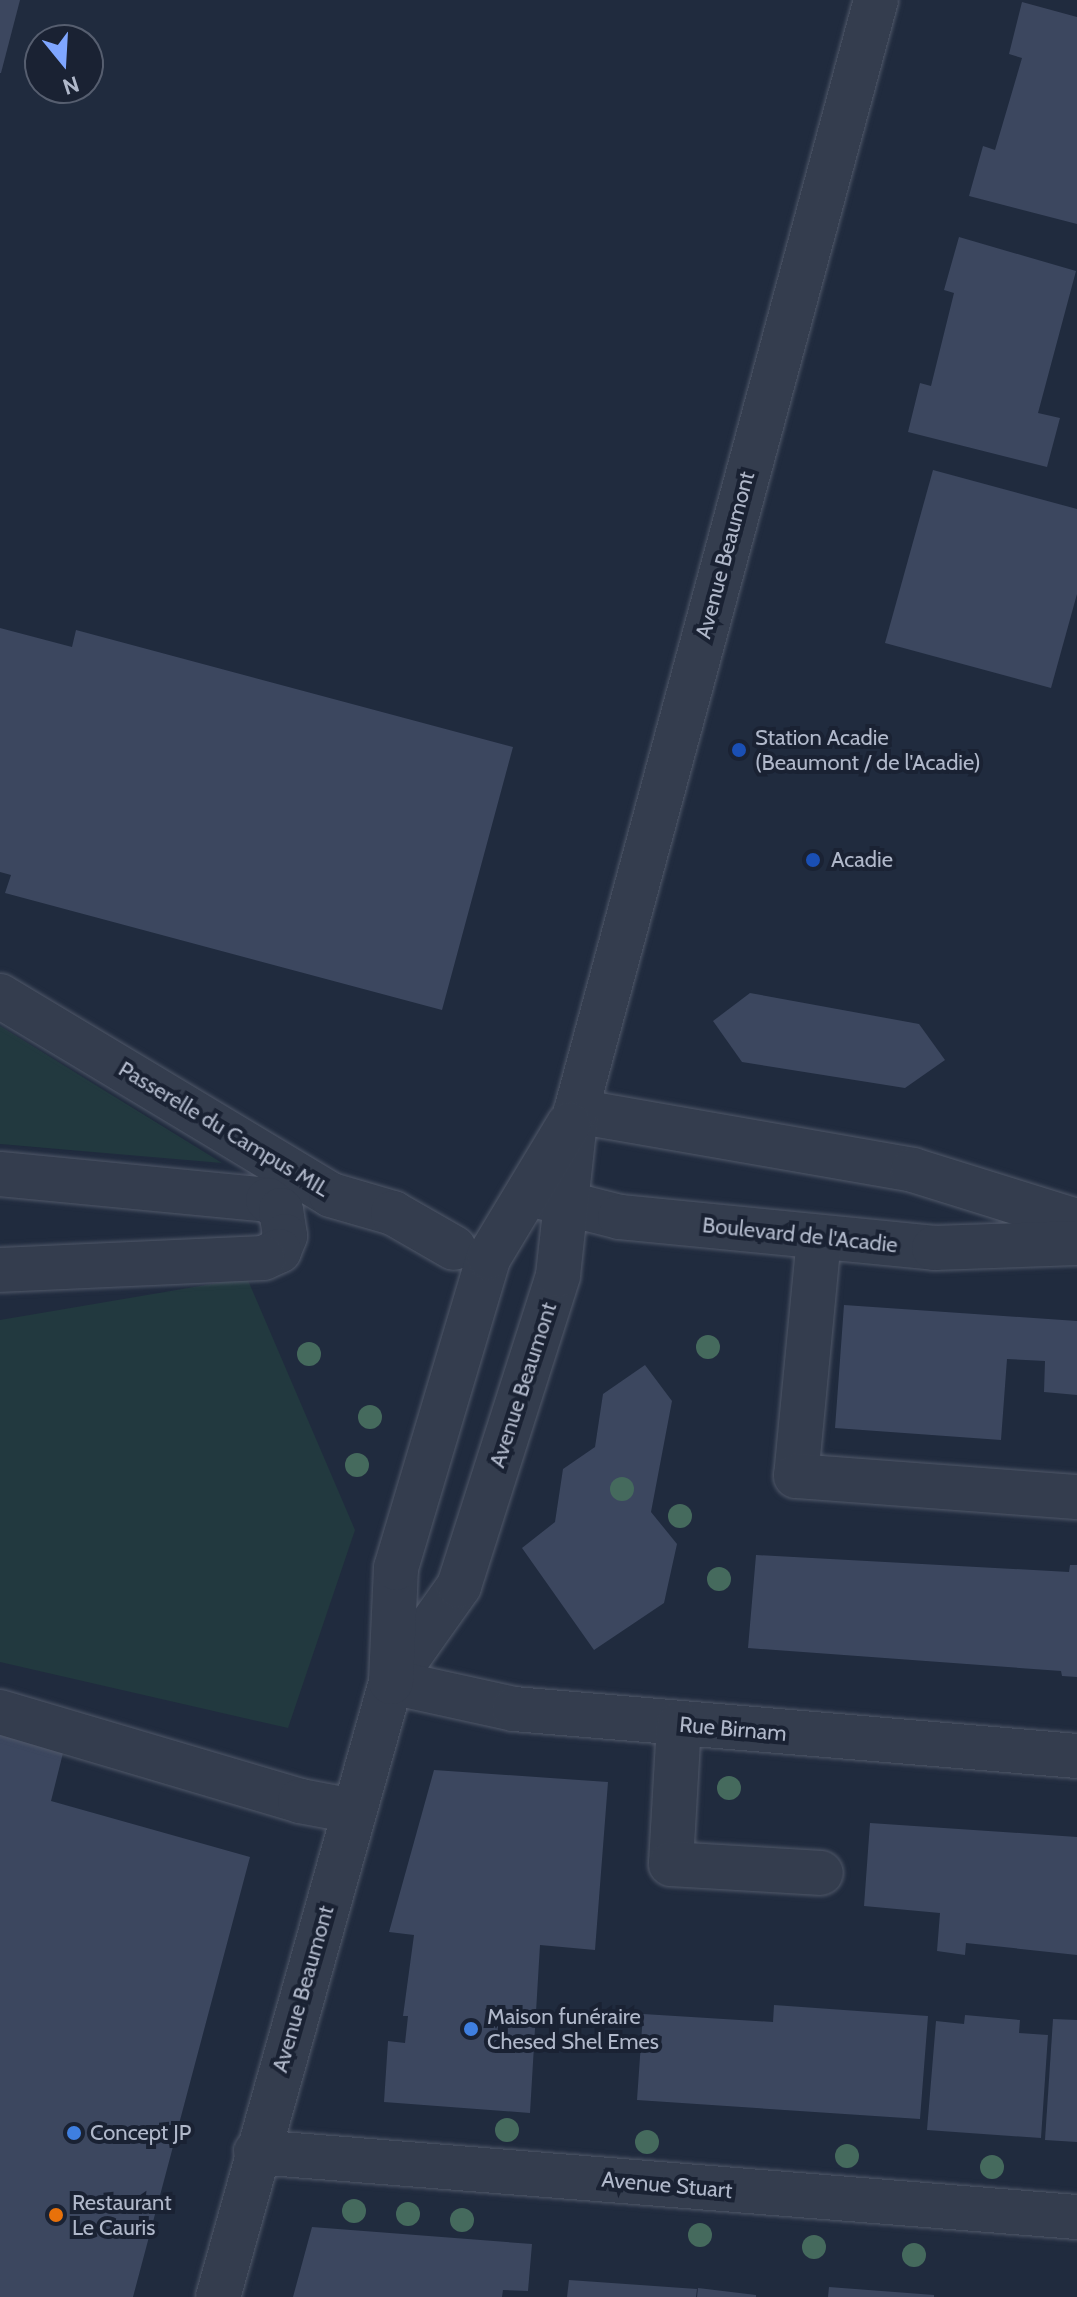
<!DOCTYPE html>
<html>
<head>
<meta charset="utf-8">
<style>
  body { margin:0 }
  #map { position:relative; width:1077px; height:2297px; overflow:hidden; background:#202b3e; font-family:Cabin,sans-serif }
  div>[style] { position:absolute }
  .green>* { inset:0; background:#22393f }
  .building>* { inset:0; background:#3c475f }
  .roads { filter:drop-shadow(0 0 2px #505869) drop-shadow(0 0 2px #505869) }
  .minor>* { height:44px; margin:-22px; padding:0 22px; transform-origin:22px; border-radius:22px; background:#343d4e }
  .trees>* { width:24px; height:24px; margin:-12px; border-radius:50%; background:#456a5d }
  .dots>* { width:22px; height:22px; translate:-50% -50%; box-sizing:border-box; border:4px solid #1a2233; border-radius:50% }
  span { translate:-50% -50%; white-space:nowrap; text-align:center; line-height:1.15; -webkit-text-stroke:8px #1a2233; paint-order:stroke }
  .street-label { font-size:22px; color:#b0b8ca }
  .poi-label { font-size:22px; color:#b0b8ca }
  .left { translate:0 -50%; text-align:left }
  .north { position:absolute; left:24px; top:24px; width:80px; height:80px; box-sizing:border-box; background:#1a2233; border:2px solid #565e6f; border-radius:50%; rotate:162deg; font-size:22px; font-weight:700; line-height:32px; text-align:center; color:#b0b8ca }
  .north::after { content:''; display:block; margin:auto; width:28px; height:36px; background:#7fa6ff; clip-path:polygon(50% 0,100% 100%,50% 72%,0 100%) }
</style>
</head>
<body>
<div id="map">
  <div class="green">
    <div style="clip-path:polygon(0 1026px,222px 1163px,0 1144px)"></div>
    <div style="clip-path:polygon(247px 1278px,355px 1530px,288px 1728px,0 1662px,0 1320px)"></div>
  </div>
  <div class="building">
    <div style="clip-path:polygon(0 0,20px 0,1px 73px,0 73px)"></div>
    <div style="clip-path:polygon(1022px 2px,1077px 17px,1077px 224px,969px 196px,983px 146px,995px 150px,1022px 58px,1009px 54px)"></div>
    <div style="clip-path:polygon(959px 237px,1076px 271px,1038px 413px,1060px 418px,1047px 467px,908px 432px,920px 383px,931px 386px,954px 293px,944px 290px)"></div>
    <div style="clip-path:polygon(933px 470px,1077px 509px,1077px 594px,1051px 688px,885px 643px)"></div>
    <div style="clip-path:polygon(0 628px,72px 647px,76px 630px,513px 747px,442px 1010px,5px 893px,11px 875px,0 872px)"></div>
    <div style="clip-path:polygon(750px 993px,919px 1024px,945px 1060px,905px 1088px,742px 1062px,713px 1021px)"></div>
    <div style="clip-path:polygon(844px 1305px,1077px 1321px,1077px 1395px,1044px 1392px,1045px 1361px,1007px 1359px,1001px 1440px,835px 1428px)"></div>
    <div style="clip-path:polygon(645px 1365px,672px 1401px,651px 1512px,677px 1544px,664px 1603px,594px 1650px,522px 1548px,555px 1522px,563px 1469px,595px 1447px,603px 1394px)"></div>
    <div style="clip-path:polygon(756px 1555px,1069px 1572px,1070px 1565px,1077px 1565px,1077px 1677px,1062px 1676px,1061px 1671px,748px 1648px)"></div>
    <div style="clip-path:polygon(0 1727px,65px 1745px,51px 1801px,250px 1857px,133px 2297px,0 2297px)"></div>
    <div style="clip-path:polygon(434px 1770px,608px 1782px,595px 1950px,540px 1945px,530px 2113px,384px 2102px,388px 2041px,405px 2043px,408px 2016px,403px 2016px,414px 1935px,389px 1932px)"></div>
    <div style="clip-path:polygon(870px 1823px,1077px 1837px,1077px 1955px,966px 1943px,965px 1955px,937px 1951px,940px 1913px,864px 1906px)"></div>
    <div style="clip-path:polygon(774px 2005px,928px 2016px,920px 2119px,637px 2100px,643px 2014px,773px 2022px)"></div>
    <div style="clip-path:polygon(965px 2015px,1020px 2020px,1019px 2033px,1048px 2035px,1041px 2138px,927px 2130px,936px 2021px,964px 2024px)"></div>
    <div style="clip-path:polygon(1053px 2019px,1077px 2020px,1077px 2142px,1045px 2140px)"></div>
    <div style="clip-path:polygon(312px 2227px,532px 2244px,528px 2291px,503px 2290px,502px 2297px,293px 2297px)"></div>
    <div style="clip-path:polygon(569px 2280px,697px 2289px,696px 2297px,567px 2297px)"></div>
    <div style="clip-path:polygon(829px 2287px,934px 2295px,934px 2297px,828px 2297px)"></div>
    <div style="clip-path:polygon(698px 2288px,756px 2295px,756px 2297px,697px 2297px)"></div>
  </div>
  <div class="roads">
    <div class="minor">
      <div style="left:0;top:996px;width:386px;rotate:31deg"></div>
      <div style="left:331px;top:1195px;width:65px;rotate:16.2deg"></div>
      <div style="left:393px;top:1213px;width:70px;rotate:29.8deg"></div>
      <div style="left:576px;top:1111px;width:342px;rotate:9.9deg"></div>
      <div style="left:913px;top:1170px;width:172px;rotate:17.3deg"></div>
      <div style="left:0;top:1174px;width:269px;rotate:5.5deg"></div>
      <div style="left:268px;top:1200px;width:16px;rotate:38deg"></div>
      <div style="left:281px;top:1210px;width:26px;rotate:81deg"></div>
      <div style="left:285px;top:1236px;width:16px;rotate:112deg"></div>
      <div style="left:279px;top:1251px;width:17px;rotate:156deg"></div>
      <div style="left:263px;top:1258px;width:263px;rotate:177.4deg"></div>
      <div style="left:537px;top:1196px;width:86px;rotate:14.2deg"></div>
      <div style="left:620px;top:1217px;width:316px;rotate:5.6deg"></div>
      <div style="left:934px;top:1248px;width:143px;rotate:-2deg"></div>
      <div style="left:819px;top:1238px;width:239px;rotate:95.5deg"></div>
      <div style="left:796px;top:1476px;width:282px;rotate:4.3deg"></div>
      <div style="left:391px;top:1682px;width:118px;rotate:-54.7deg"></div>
      <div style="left:459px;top:1586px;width:326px;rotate:-72.3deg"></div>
      <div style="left:558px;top:1275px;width:165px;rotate:-83.7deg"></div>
      <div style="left:576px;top:1111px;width:1151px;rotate:-74.89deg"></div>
      <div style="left:391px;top:1682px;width:126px;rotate:12.4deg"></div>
      <div style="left:514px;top:1709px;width:565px;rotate:4.77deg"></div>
      <div style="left:0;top:1712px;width:313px;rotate:16.5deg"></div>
      <div style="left:300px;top:1801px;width:55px;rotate:10.5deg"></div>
      <div style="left:679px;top:1724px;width:140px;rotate:93.3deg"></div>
      <div style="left:671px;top:1864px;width:150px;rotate:3.4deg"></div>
      <div style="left:256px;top:2152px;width:824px;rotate:4.53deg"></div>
      <div style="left:218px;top:2297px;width:639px;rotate:-74.29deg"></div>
      <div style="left:391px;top:1682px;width:114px;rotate:-87.5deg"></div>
      <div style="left:396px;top:1568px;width:325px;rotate:-73.4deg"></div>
      <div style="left:489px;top:1257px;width:155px;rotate:-59deg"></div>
    </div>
  </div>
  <div class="trees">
    <div style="left:708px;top:1347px"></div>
    <div style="left:309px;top:1354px"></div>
    <div style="left:370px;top:1417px"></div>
    <div style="left:357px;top:1465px"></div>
    <div style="left:622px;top:1489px"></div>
    <div style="left:680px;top:1516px"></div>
    <div style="left:719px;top:1579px"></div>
    <div style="left:729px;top:1788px"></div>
    <div style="left:507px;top:2130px"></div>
    <div style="left:647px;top:2142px"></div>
    <div style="left:847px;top:2156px"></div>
    <div style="left:992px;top:2167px"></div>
    <div style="left:354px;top:2211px"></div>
    <div style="left:408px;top:2214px"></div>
    <div style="left:462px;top:2220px"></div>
    <div style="left:700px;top:2235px"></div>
    <div style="left:814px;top:2247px"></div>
    <div style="left:914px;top:2255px"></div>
  </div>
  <div class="dots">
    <div style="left:739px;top:750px;background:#1a4fb4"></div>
    <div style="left:813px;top:860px;background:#1a4fb4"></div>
    <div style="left:471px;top:2029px;background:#3f7fe0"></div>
    <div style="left:74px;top:2133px;background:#3f7fe0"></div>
    <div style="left:56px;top:2215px;background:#e8710a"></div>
  </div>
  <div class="street-label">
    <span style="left:725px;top:555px;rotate:-75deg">Avenue Beaumont</span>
    <span style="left:224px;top:1129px;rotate:31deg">Passerelle du Campus MIL</span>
    <span style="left:800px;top:1235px;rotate:6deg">Boulevard de l'Acadie</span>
    <span style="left:523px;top:1385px;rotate:-72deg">Avenue Beaumont</span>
    <span style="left:733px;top:1729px;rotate:5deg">Rue Birnam</span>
    <span style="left:303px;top:1989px;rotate:-74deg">Avenue Beaumont</span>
    <span style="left:667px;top:2185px;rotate:5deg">Avenue Stuart</span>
  </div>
  <div class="poi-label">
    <span class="left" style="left:755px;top:750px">Station Acadie<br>(Beaumont / de l'Acadie)</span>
    <span class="left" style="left:831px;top:860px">Acadie</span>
    <span class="left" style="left:487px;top:2029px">Maison funéraire<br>Chesed Shel Emes</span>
    <span class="left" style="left:90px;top:2133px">Concept JP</span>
    <span class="left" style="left:72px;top:2215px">Restaurant<br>Le Cauris</span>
  </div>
  <div class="north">N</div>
</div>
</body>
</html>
